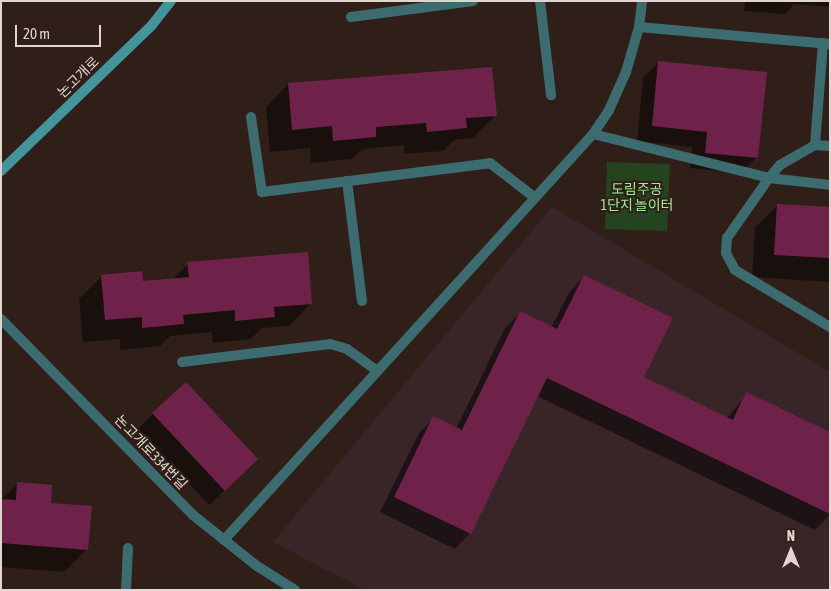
<!DOCTYPE html>
<html>
<head>
<meta charset="utf-8">
<style>
  body { margin:0 }
  #map { position:relative; width:831px; height:591px; overflow:hidden; background:#301f19; font-family:"Asap Condensed","Noto Sans KR",sans-serif }
  div>[style] { position:absolute }
  .education>* { inset:0; background:#392527 }
  .green>* { inset:0; background:#24441f }
  .shadow>* { inset:0; background:#0007 }
  .building>* { inset:0; background:#6f2249 }
  .service>* { height:10px; margin:-5px; padding:0 5px; transform-origin:5px; border-radius:5px; background:#3d6c70 }
  .minor>* { height:10px; margin:-5px; padding:0 5px; transform-origin:5px; border-radius:5px; background:#3d6c70 }
  .secondary>* { height:10px; margin:-5px; padding:0 5px; transform-origin:5px; border-radius:5px; background:#44959b }
  span { translate:-50% -50%; white-space:nowrap; text-align:center; line-height:1.15; -webkit-text-stroke:4px #301f19; paint-order:stroke }
  .street-label { font-size:14px; color:#e1d5d0 }
  .park-label { font-size:14px; color:#9ded92 }
  .frame { position:absolute; inset:0; border:2px solid #e1d5d0; pointer-events:none }
  .north { position:absolute; left:766px; top:526px; width:50px; height:50px; -webkit-text-stroke:4px #301f19; paint-order:stroke; rotate:0deg; font-size:14px; font-weight:700; line-height:20px; text-align:center; color:#e1d5d0 }
  .north::after { content:''; display:block; margin:auto; width:18px; height:22px; background:#e1d5d0; clip-path:polygon(50% 0,100% 100%,50% 72%,0 100%) }
  .scale { position:absolute; left:15px; top:25px; width:86px; height:22px; box-sizing:border-box; border:2px solid #e1d5d0; border-top:0; padding-left:6px; font-size:15px; line-height:18px; white-space:nowrap; color:#e1d5d0; -webkit-text-stroke:4px #301f19; paint-order:stroke }
</style>
</head>
<body>
<div id="map">
  <div class="education">
    <div style="clip-path:polygon(552px 207px,830px 372px,830px 590px,365px 590px,273px 542px)"></div>
  </div>
  <div class="green">
    <div style="clip-path:polygon(607px 162px,670px 164px,667px 231px,605px 229px)"></div>
  </div>
  <div class="shadow">
    <div style="clip-path:polygon(745px 1px,830px 1px,830px 7px,794px 4px,785px 14px,744px 11px)"></div>
    <div style="clip-path:polygon(659px 62px,757px 157px,741px 173px,690px 168px,692px 147px,637px 141px,643px 77px)"></div>
    <div style="clip-path:polygon(288px 84px,495px 116px,473px 138px,454px 140px,443px 151px,404px 154px,404px 145px,363px 149px,352px 159px,311px 163px,310px 148px,270px 152px,266px 107px)"></div>
    <div style="clip-path:polygon(778px 205px,830px 208px,830px 282px,752px 277px,755px 228px)"></div>
    <div style="clip-path:polygon(188px 264px,311px 303px,289px 326px,262px 328px,251px 339px,213px 343px,212px 332px,170px 336px,160px 346px,120px 350px,120px 339px,83px 342px,79px 299px,102px 276px,142px 282px,172px 280px)"></div>
    <div style="clip-path:polygon(584px 277px,642px 377px,727px 418px,747px 394px,830px 433px,830px 515px,815px 530px,537px 396px,470px 533px,455px 549px,380px 512px,419px 433px,434px 418px,456px 429px,505px 328px,520px 313px,551px 328px,569px 292px)"></div>
    <div style="clip-path:polygon(153px 414px,242px 474px,209px 505px,138px 429px)"></div>
    <div style="clip-path:polygon(18px 483px,49px 504px,87px 549px,64px 572px,1px 567px,1px 500px)"></div>
  </div>
  <div class="building">
    <div style="clip-path:polygon(658px 61px,767px 72px,758px 158px,705px 153px,707px 132px,652px 126px)"></div>
    <div style="clip-path:polygon(492px 67px,497px 116px,466px 118px,467px 128px,427px 132px,426px 123px,376px 127px,376px 137px,333px 141px,332px 126px,292px 130px,288px 83px)"></div>
    <div style="clip-path:polygon(777px 204px,830px 207px,830px 258px,774px 255px)"></div>
    <div style="clip-path:polygon(308px 252px,312px 304px,274px 307px,275px 317px,235px 321px,235px 310px,183px 315px,184px 324px,142px 328px,142px 317px,105px 320px,101px 275px,142px 271px,143px 281px,189px 277px,187px 262px)"></div>
    <div style="clip-path:polygon(584px 275px,673px 318px,644px 377px,733px 420px,746px 392px,830px 432px,830px 514px,547px 378px,471px 534px,394px 497px,433px 416px,462px 430px,520px 311px,557px 329px)"></div>
    <div style="clip-path:polygon(186px 382px,258px 459px,225px 491px,152px 413px)"></div>
    <div style="clip-path:polygon(17px 482px,52px 485px,51px 503px,92px 506px,88px 550px,1px 543px,1px 499px,16px 500px)"></div>
  </div>
  <div class="service">
    <div style="left:540px;top:1px;width:95px;rotate:83.3deg"></div>
    <div style="left:351px;top:17px;width:123px;rotate:-7.5deg"></div>
    <div style="left:639px;top:27px;width:192px;rotate:5.1deg"></div>
    <div style="left:823px;top:43px;width:102px;rotate:94.5deg"></div>
    <div style="left:815px;top:145px;width:15px;rotate:4deg"></div>
    <div style="left:251px;top:117px;width:76px;rotate:81.7deg"></div>
    <div style="left:262px;top:192px;width:230px;rotate:-7.2deg"></div>
    <div style="left:490px;top:163px;width:56px;rotate:37.7deg"></div>
    <div style="left:815px;top:145px;width:40px;rotate:150.3deg"></div>
    <div style="left:780px;top:165px;width:17px;rotate:130deg"></div>
    <div style="left:769px;top:178px;width:73px;rotate:125deg"></div>
    <div style="left:727px;top:238px;width:15px;rotate:94deg"></div>
    <div style="left:726px;top:253px;width:19px;rotate:62deg"></div>
    <div style="left:735px;top:270px;width:111px;rotate:31deg"></div>
    <div style="left:347px;top:181px;width:121px;rotate:82.9deg"></div>
    <div style="left:182px;top:362px;width:149px;rotate:-6.9deg"></div>
    <div style="left:330px;top:344px;width:18px;rotate:16deg"></div>
    <div style="left:347px;top:349px;width:37px;rotate:36deg"></div>
    <div style="left:224px;top:540px;width:549px;rotate:-47.73deg"></div>
    <div style="left:593px;top:134px;width:29px;rotate:-56deg"></div>
    <div style="left:609px;top:110px;width:42px;rotate:-65.9deg"></div>
    <div style="left:626px;top:72px;width:47px;rotate:-73.9deg"></div>
    <div style="left:639px;top:27px;width:26px;rotate:-83deg"></div>
    <div style="left:126px;top:590px;width:42px;rotate:-87.3deg"></div>
  </div>
  <div class="minor">
    <div style="left:593px;top:134px;width:181px;rotate:14deg"></div>
    <div style="left:769px;top:178px;width:61px;rotate:6.5deg"></div>
    <div style="left:1px;top:319px;width:274px;rotate:45.6deg"></div>
    <div style="left:193px;top:515px;width:82px;rotate:38.6deg"></div>
    <div style="left:257px;top:566px;width:45px;rotate:32.3deg"></div>
  </div>
  <div class="secondary">
    <div style="left:1px;top:171px;width:210px;rotate:-44deg"></div>
    <div style="left:152px;top:25px;width:31px;rotate:-52deg"></div>
  </div>
  <div class="street-label">
    <span style="left:78px;top:77px;rotate:-44deg">논고개로</span>
    <span style="left:151px;top:452px;rotate:46deg">논고개로334번길</span>
  </div>
  <div class="park-label">
    <span style="left:637px;top:197px">도림주공<br>1단지 놀이터</span>
  </div>
  <div class="frame"></div>
  <div class="north">N</div>
  <div class="scale">20 m</div>
</div>
</body>
</html>
